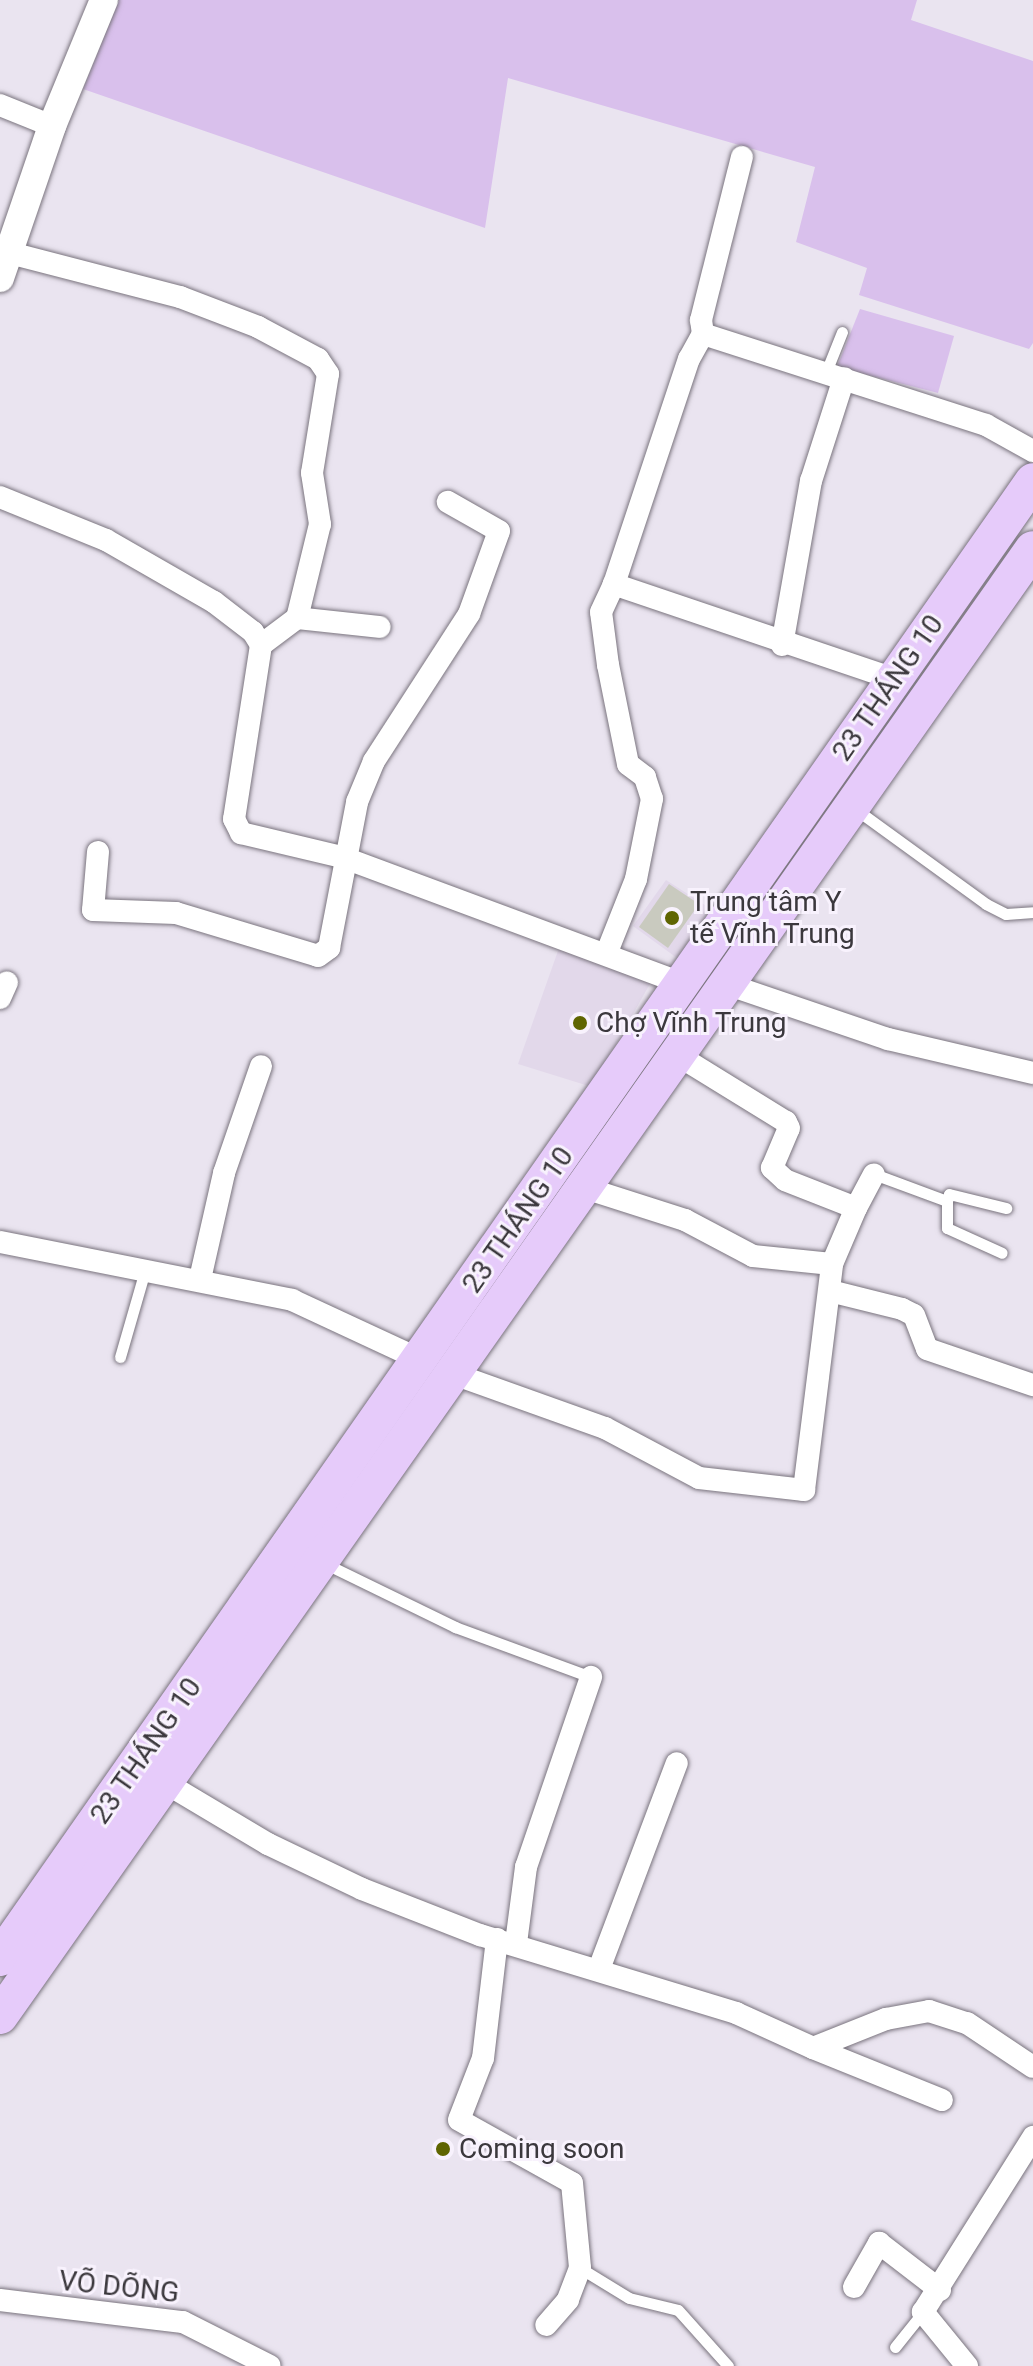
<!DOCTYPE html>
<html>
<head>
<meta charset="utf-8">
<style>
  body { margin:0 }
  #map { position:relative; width:1033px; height:2366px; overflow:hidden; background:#eae4f0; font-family:Roboto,sans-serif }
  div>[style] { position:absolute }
  .built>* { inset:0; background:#e2d8ea }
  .green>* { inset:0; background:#d9c0ec }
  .building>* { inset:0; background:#c9cabf }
  .roads { filter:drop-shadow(0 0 2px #7a747e) drop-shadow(0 0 2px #7a747e) }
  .service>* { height:11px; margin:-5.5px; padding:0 5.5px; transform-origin:5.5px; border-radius:5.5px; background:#fff }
  .minor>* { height:22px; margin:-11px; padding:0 11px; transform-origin:11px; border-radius:11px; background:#fff }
  .tertiary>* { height:28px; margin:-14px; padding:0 14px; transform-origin:14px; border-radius:14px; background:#fff }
  .primary>* { height:36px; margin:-18px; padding:0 18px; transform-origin:18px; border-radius:18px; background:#e6cbfa }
  .dots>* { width:22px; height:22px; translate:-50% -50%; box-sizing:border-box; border:4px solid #f8f2fd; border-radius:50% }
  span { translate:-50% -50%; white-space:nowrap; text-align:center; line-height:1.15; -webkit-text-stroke:6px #f8f2fd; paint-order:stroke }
  .street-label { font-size:28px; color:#3b383d }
  .poi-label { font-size:28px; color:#3b383d }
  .left { translate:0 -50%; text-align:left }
</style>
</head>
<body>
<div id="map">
  <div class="built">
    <div style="clip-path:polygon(666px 880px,711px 909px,677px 958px,633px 926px)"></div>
    <div style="clip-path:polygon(559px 948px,651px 982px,592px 1087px,518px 1064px)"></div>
  </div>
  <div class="green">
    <div style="clip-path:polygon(119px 0,917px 0,911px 20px,1033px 61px,1033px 343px,1029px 349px,859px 295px,867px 268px,796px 242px,815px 167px,508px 78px,485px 228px,83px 89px)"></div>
    <div style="clip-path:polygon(860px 309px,954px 336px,938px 393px,837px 367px)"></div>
  </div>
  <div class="building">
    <div style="clip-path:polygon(669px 884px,699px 904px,668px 948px,639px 927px)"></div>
  </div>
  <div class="roads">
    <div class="service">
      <div style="left:826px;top:372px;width:43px;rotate:-68.2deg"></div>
      <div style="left:854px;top:808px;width:163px;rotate:36deg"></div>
      <div style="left:986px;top:904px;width:22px;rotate:27deg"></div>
      <div style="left:1006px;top:914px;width:27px;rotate:-4deg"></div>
      <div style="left:874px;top:1174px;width:78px;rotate:20.3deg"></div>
      <div style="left:947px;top:1201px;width:7px;rotate:-74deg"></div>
      <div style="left:949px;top:1194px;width:59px;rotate:13.8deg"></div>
      <div style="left:947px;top:1201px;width:27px;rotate:90deg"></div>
      <div style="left:947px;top:1228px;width:60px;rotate:24.4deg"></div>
      <div style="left:120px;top:1357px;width:86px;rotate:-73.9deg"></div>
      <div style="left:326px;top:1564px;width:144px;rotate:26deg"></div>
      <div style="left:455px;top:1627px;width:145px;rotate:20.2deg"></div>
      <div style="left:580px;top:2268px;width:57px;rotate:31.5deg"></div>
      <div style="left:629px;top:2298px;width:50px;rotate:13.8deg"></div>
      <div style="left:678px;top:2310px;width:75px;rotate:48.2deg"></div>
      <div style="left:895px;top:2347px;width:45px;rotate:-51.3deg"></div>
    </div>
    <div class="minor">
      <div style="left:0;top:105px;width:56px;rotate:22deg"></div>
      <div style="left:10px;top:253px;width:176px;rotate:14.5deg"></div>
      <div style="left:180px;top:297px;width:84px;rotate:21deg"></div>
      <div style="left:258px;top:327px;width:68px;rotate:28.1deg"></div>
      <div style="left:318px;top:359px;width:18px;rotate:56deg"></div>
      <div style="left:328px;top:374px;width:100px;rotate:99.2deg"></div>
      <div style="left:312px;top:473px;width:52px;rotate:81.1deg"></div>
      <div style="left:320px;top:524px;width:97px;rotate:103.7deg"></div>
      <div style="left:297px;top:618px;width:45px;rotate:143.1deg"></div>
      <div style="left:703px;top:334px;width:14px;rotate:-98deg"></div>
      <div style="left:701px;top:320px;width:168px;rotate:-75.9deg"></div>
      <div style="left:0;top:497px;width:114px;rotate:22.1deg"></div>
      <div style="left:106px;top:540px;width:125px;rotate:29.9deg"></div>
      <div style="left:214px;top:602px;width:49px;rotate:37.6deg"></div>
      <div style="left:253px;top:632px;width:15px;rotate:58deg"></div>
      <div style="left:261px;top:645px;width:176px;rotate:98.8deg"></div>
      <div style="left:234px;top:819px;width:16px;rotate:63deg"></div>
      <div style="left:241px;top:833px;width:104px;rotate:13.4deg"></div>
      <div style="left:342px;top:857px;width:362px;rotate:20.4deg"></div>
      <div style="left:297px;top:618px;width:83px;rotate:6.2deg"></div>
      <div style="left:782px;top:645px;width:167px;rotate:-80deg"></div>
      <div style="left:811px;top:481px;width:108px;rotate:-72.2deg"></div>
      <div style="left:894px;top:679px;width:296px;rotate:-161.3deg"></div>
      <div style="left:614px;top:584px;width:237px;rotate:-71.6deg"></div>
      <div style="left:689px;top:359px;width:29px;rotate:-61deg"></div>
      <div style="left:703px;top:334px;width:297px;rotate:17.8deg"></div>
      <div style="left:986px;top:425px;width:54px;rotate:29deg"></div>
      <div style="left:98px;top:852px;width:58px;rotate:94.9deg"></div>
      <div style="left:93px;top:910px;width:83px;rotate:2.1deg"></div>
      <div style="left:176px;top:913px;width:148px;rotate:16.8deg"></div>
      <div style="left:318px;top:956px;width:14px;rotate:-36deg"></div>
      <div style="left:329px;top:948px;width:149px;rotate:-79.1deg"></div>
      <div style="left:357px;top:802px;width:44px;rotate:-67.5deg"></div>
      <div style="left:374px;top:761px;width:175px;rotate:-57.1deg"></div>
      <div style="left:469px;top:614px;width:88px;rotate:-70.1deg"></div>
      <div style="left:499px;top:531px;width:59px;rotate:-150.4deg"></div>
      <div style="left:607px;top:952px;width:79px;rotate:-68.3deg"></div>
      <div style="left:636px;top:879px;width:82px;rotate:-78.7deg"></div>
      <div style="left:652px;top:799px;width:23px;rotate:-108deg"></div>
      <div style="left:645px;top:777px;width:21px;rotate:-143deg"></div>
      <div style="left:628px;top:764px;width:101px;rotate:-101.4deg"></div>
      <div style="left:608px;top:665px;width:53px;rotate:-97.5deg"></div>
      <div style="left:601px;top:612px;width:31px;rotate:-65deg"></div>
      <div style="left:729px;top:985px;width:168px;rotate:18.8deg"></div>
      <div style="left:888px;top:1039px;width:149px;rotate:13.2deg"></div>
      <div style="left:0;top:998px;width:17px;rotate:-66deg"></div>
      <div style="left:585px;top:1188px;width:105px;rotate:17.7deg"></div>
      <div style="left:685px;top:1220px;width:77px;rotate:27.9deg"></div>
      <div style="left:753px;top:1256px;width:79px;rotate:5.8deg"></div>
      <div style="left:832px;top:1264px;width:61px;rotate:-66.8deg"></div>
      <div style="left:856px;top:1208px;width:76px;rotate:-158.5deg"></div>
      <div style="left:785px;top:1180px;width:18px;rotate:-137deg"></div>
      <div style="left:772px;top:1168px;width:43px;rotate:-67deg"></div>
      <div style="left:789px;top:1128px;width:7px;rotate:-117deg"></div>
      <div style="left:786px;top:1122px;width:126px;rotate:-148.3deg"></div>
      <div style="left:856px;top:1208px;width:38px;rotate:-62deg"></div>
      <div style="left:0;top:1242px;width:298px;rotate:11.2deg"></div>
      <div style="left:292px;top:1300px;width:142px;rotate:24.9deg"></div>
      <div style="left:200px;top:1279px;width:109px;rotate:-77.2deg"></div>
      <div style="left:224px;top:1173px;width:113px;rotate:-70.9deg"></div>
      <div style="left:830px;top:1291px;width:74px;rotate:14deg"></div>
      <div style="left:902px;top:1309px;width:13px;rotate:27deg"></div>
      <div style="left:914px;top:1315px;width:36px;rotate:69deg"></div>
      <div style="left:927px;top:1349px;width:112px;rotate:18.8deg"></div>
      <div style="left:454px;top:1374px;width:160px;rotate:19.7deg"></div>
      <div style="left:605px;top:1428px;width:106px;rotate:28deg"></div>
      <div style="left:699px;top:1478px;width:106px;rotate:6.5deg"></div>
      <div style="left:804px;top:1490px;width:228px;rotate:-82.9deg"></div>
      <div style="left:164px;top:1782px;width:121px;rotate:30.8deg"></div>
      <div style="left:268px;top:1844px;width:104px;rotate:25.6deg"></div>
      <div style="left:362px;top:1889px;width:127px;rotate:21.3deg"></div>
      <div style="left:480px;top:1935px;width:268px;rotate:16.9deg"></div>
      <div style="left:736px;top:2013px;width:85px;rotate:24.4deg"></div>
      <div style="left:813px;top:2048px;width:79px;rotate:-21.7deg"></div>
      <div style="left:886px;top:2019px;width:44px;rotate:-10.5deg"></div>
      <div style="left:929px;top:2011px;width:40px;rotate:18deg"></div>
      <div style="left:967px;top:2023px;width:79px;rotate:33.7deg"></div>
      <div style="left:497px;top:1939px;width:120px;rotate:96.7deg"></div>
      <div style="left:483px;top:2058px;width:66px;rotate:111.2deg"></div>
      <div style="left:459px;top:2120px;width:129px;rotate:29.1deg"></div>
      <div style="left:572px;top:2183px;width:85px;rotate:84.6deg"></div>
      <div style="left:580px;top:2268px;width:34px;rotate:111deg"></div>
      <div style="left:568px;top:2300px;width:33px;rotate:131deg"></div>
      <div style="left:516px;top:1943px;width:77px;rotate:-82.5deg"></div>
      <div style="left:526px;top:1867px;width:201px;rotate:-71.1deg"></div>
      <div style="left:599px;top:1969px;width:220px;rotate:-69.3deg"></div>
      <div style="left:813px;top:2048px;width:139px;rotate:22deg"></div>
      <div style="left:854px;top:2287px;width:51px;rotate:-60.4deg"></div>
      <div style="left:879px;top:2243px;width:77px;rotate:37.6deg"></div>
      <div style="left:0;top:2300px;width:184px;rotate:6.9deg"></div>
      <div style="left:183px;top:2322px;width:97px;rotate:26.8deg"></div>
      <div style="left:967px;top:2366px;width:70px;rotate:-129.2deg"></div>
      <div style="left:923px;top:2312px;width:207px;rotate:-57.8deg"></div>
    </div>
    <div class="tertiary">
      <div style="left:0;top:278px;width:161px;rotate:-71.1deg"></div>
      <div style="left:52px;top:126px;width:136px;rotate:-67.6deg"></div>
    </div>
    <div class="primary">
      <div style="left:0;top:1958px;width:1802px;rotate:-55.03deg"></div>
      <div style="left:0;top:2016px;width:1794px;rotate:-54.85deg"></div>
    </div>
  </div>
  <div class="dots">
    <div style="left:672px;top:918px;background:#5f6501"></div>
    <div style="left:580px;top:1023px;background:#5f6501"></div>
    <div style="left:443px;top:2149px;background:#5f6501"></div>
  </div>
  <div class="street-label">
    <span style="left:888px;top:688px;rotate:-55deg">23 THÁNG 10</span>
    <span style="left:518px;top:1220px;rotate:-55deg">23 THÁNG 10</span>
    <span style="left:146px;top:1751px;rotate:-55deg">23 THÁNG 10</span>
    <span style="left:119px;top:2287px;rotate:6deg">VÕ DÕNG</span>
  </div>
  <div class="poi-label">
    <span class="left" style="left:690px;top:918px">Trung tâm Y<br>tế Vĩnh Trung</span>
    <span class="left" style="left:596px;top:1023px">Chợ Vĩnh Trung</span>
    <span class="left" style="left:459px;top:2149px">Coming soon</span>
  </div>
</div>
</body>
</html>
